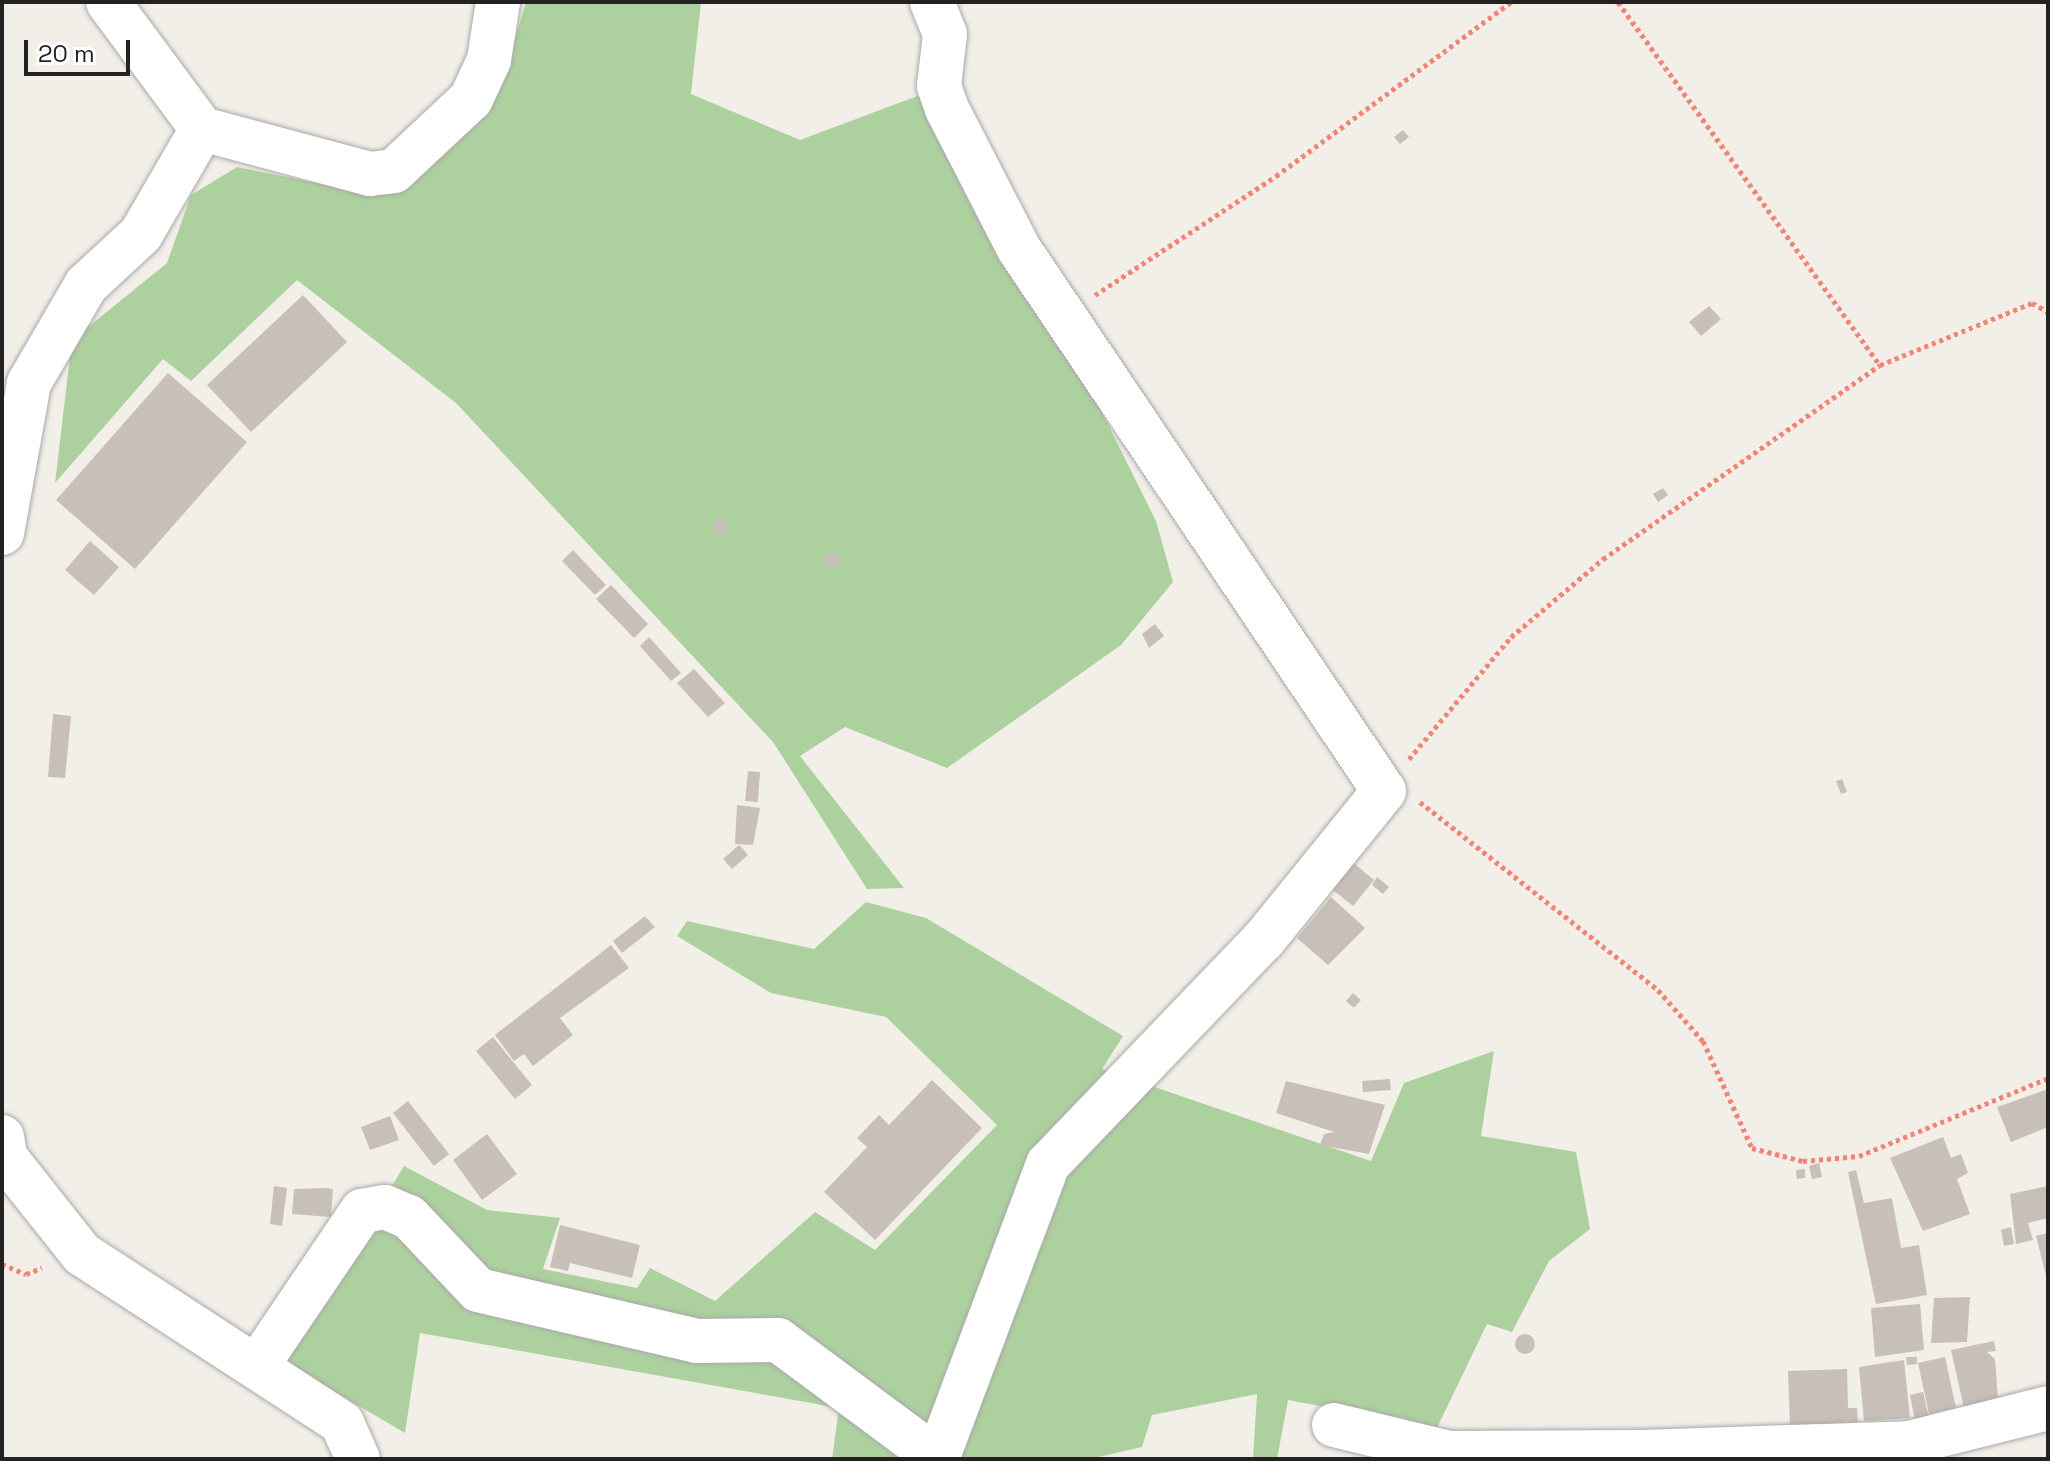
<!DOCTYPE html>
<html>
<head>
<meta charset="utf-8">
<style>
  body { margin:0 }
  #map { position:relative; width:2050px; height:1461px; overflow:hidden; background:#f2efe9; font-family:"Space Grotesk",sans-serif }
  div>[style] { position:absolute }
  .forest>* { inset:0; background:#add19e }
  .building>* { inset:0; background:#c7bfb8 }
  .round { border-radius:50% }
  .path>* { height:5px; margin-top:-2.5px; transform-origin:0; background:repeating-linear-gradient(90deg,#fa8072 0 4px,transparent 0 8px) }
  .roads { filter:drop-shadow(0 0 2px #a9a9a9) drop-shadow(0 0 2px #a9a9a9) }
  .minor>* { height:44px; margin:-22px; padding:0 22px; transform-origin:22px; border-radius:22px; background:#fff }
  span { translate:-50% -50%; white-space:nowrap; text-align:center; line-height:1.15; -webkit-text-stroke:6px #fff; paint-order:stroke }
  .frame { position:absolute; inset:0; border:4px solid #222; pointer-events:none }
  .scale { position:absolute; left:24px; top:40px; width:106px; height:36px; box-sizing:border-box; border:4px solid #222; border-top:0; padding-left:10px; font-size:24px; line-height:28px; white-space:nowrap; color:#222; -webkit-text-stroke:6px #fff; paint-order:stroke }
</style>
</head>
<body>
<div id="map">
  <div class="forest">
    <div style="clip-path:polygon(526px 2px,701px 2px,691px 94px,800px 140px,920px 95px,1066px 340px,1156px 521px,1173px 582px,1121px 645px,947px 768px,845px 727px,800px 756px,904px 888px,867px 889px,773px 742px,456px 403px,297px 280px,191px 381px,163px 359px,55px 483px,72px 340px,167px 263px,191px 195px,237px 167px,373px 194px,507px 66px)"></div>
    <div style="clip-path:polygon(866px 902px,926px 918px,1123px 1036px,1102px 1069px,1371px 1161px,1404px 1083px,1494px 1051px,1481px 1136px,1576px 1152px,1590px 1229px,1549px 1261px,1512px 1332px,1487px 1324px,1437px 1428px,1288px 1400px,1277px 1459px,1253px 1459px,1257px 1394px,1152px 1415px,1142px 1447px,1090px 1459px,832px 1459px,839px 1408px,420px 1333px,405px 1433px,286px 1363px,404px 1166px,487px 1210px,560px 1218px,543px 1269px,637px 1288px,650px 1268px,715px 1301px,815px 1212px,875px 1250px,997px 1125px,886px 1017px,771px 993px,677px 936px,687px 921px,814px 949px)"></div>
  </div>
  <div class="building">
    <div style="clip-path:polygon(1403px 130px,1409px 137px,1400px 144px,1394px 137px)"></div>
    <div style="clip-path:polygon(303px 295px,347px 342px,251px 432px,207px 385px)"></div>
    <div style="clip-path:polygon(1709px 306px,1721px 319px,1701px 336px,1689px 322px)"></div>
    <div style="clip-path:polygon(168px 373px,247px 442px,135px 569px,56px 500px)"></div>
    <div style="clip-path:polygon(1663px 488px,1668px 495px,1658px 502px,1653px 494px)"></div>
    <div style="clip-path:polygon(715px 518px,726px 518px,726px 536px,716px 536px)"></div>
    <div style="clip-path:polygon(90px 541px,119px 567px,94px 595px,65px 570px)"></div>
    <div style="clip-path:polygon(573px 550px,606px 585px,595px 595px,562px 561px)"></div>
    <div style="clip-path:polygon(825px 555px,841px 555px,841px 566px,824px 565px)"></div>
    <div style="clip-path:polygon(611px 585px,648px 624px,634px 638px,596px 599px)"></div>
    <div style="clip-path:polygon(1155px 624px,1164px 636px,1149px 648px,1142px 634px)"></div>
    <div style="clip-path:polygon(649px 637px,681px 673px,671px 681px,640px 646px)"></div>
    <div style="clip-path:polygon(694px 669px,725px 703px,708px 717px,677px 683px)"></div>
    <div style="clip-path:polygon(53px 714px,71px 716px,65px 778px,48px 777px)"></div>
    <div style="clip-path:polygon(748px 771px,760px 772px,758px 802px,745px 801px)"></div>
    <div style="clip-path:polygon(1842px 779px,1847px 792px,1841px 794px,1836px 781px)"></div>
    <div style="clip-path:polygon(737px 805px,760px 808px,753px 845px,735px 844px)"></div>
    <div style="clip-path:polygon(739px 845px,748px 855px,732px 869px,723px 859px)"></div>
    <div style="clip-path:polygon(1350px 860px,1374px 880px,1353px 906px,1329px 887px)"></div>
    <div style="clip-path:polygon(1377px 877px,1389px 887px,1383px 894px,1372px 885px)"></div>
    <div style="clip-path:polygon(1331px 897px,1365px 928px,1328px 965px,1297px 938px)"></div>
    <div style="clip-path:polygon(645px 916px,655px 927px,622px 953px,613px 941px)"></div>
    <div style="clip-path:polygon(611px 945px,629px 968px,560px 1018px,573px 1035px,533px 1066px,524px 1054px,514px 1061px,495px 1035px)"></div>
    <div style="clip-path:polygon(1353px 993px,1361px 1000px,1354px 1008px,1346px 1001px)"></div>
    <div style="clip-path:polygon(493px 1037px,532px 1085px,515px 1099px,476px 1051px)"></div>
    <div style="clip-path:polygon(1390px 1079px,1391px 1090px,1363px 1092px,1362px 1081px)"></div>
    <div style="clip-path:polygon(932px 1080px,982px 1128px,875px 1240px,824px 1192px,867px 1147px,857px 1138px,879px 1115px,889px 1125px)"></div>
    <div style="clip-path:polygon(1286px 1081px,1385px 1105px,1369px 1154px,1320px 1145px,1324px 1134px,1334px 1132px,1276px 1113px)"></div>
    <div style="clip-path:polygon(2048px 1089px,2048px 1127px,2011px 1142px,1997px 1107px)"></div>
    <div style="clip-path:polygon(408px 1101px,449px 1154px,434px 1166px,393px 1113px)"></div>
    <div style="clip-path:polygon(390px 1116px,399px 1140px,370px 1150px,361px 1127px)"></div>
    <div style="clip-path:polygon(487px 1134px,517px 1174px,482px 1200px,453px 1160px)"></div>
    <div style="clip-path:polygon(1943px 1137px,1951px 1158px,1961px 1154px,1968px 1173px,1957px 1179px,1970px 1214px,1923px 1231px,1890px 1158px)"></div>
    <div style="clip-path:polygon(1819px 1163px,1822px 1177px,1812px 1179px,1809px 1166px)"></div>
    <div style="clip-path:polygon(1805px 1169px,1805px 1178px,1797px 1179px,1796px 1170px)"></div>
    <div style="clip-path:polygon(1856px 1170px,1864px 1203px,1892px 1198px,1901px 1248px,1919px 1245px,1927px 1295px,1876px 1304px,1848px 1172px)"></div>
    <div style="clip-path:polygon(274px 1186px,287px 1188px,282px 1226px,270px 1224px)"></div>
    <div style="clip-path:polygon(2048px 1186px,2048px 1218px,2028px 1223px,2033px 1240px,2016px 1244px,2010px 1194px)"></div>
    <div style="clip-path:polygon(325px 1188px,333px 1189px,331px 1217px,292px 1214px,294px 1189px)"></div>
    <div style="clip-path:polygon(560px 1225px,640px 1245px,632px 1278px,570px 1263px,568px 1271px,550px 1267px)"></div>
    <div style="clip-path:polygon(2011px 1227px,2014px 1244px,2004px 1246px,2001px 1230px)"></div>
    <div style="clip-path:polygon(2048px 1233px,2048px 1280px,2047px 1280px,2036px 1236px)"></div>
    <div style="clip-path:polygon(1970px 1297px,1967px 1342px,1931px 1343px,1934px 1298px)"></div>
    <div style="clip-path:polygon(1920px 1304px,1924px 1350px,1875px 1357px,1871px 1308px)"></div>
    <div class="round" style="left:1515px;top:1334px;width:20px;height:20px"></div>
    <div style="clip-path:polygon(1994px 1341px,1996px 1351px,1987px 1352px,1995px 1359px,1998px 1400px,1964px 1408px,1951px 1350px)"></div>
    <div style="clip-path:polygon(1906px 1357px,1917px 1357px,1917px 1364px,1907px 1365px)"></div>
    <div style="clip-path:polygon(1945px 1357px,1956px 1408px,1929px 1414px,1918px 1363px)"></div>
    <div style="clip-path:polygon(1904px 1360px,1910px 1418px,1864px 1421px,1859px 1367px)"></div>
    <div style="clip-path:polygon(1847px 1369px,1848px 1408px,1857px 1408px,1858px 1422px,1790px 1426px,1788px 1371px)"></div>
    <div style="clip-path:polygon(1923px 1392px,1929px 1418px,1915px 1421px,1910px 1395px)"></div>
  </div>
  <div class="path">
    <div style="left:1618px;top:2px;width:448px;rotate:54.2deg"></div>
    <div style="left:1095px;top:295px;width:217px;rotate:-33.3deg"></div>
    <div style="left:1276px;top:176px;width:292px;rotate:-36.5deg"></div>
    <div style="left:1409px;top:759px;width:159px;rotate:-50.1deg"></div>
    <div style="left:1511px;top:637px;width:121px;rotate:-40.3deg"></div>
    <div style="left:1603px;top:559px;width:338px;rotate:-35deg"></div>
    <div style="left:1880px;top:365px;width:164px;rotate:-22.2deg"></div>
    <div style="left:2032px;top:303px;width:18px;rotate:29deg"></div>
    <div style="left:1420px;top:802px;width:303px;rotate:38.3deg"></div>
    <div style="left:1658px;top:990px;width:68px;rotate:48.6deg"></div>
    <div style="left:1703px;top:1041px;width:118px;rotate:65.4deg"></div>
    <div style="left:1752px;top:1148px;width:53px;rotate:14.3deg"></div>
    <div style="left:1803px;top:1161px;width:56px;rotate:-5.1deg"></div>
    <div style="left:1859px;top:1156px;width:204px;rotate:-22.4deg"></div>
    <div style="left:2px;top:1264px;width:26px;rotate:23deg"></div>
    <div style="left:26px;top:1274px;width:17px;rotate:-21deg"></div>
  </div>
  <div class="roads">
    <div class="minor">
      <div style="left:108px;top:2px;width:158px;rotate:53.5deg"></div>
      <div style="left:202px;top:129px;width:174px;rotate:15deg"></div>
      <div style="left:370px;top:174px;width:24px;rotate:-7deg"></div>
      <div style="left:394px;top:171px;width:105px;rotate:-43.1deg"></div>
      <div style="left:471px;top:99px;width:43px;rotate:-65.2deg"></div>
      <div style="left:489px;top:60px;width:59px;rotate:-81.2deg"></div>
      <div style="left:932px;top:2px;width:35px;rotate:68deg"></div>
      <div style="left:945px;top:34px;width:52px;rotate:96.6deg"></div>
      <div style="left:939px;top:86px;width:24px;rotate:71deg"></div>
      <div style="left:947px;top:109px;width:157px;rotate:62.8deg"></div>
      <div style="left:1019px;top:249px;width:653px;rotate:56.04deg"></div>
      <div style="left:1384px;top:791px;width:191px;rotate:129deg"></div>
      <div style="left:1264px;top:939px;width:312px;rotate:133.8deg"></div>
      <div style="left:1048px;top:1164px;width:315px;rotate:110.6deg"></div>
      <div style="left:2px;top:533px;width:152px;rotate:-79.8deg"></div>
      <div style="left:29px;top:383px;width:113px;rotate:-59.8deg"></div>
      <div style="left:86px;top:285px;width:75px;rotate:-42.8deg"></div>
      <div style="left:141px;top:234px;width:121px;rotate:-59.8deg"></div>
      <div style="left:2px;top:1137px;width:20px;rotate:81deg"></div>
      <div style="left:5px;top:1157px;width:124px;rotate:51.6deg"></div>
      <div style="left:82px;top:1254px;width:310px;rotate:33deg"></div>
      <div style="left:342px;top:1423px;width:39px;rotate:66deg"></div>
      <div style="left:259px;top:1363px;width:184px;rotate:-55.9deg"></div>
      <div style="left:362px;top:1211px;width:23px;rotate:-10deg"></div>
      <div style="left:385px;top:1207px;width:26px;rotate:23deg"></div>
      <div style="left:409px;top:1217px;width:100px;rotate:46.6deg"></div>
      <div style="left:478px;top:1290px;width:225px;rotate:13.1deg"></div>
      <div style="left:697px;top:1341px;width:81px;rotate:-0.7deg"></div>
      <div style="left:778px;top:1340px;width:198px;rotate:36.6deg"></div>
      <div style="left:1334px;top:1425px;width:118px;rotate:13.7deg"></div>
      <div style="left:1449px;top:1453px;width:193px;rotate:-0.3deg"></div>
      <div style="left:1642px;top:1452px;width:267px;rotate:-1.9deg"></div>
      <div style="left:1909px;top:1443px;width:143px;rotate:-14.1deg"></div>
    </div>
  </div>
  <div class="frame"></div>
  <div class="scale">20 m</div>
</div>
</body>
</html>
